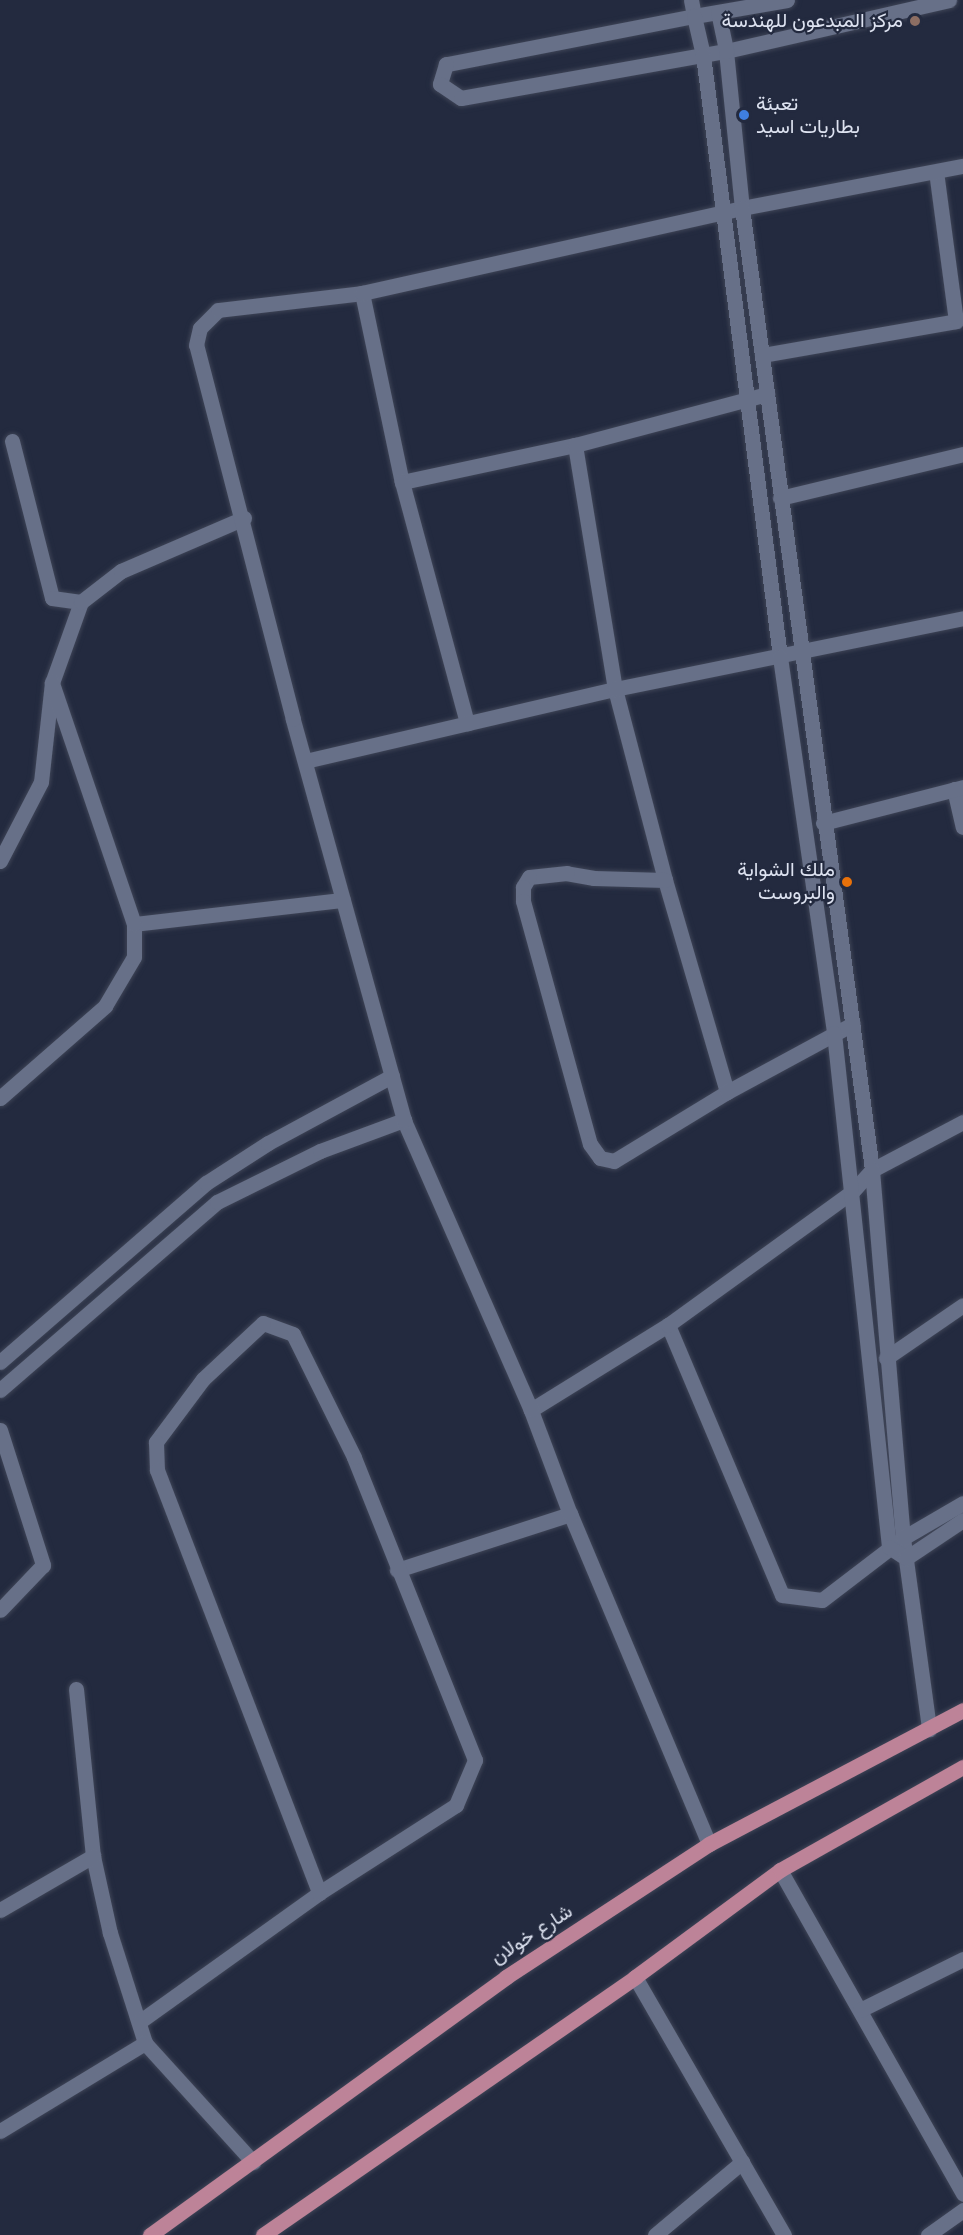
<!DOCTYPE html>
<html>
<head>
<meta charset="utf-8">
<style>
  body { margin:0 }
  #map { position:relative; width:963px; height:2235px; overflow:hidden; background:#232a3f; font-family:"Varela Round",Vazirmatn,sans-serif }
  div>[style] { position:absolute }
  .roads { filter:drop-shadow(0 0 2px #3e4456) drop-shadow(0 0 2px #3e4456) }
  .minor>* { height:15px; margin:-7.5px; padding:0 7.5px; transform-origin:7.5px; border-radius:7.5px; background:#677088 }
  .tertiary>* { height:15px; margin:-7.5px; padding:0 7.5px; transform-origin:7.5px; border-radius:7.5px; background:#677088 }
  .primary>* { height:15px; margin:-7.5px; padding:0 7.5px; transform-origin:7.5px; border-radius:7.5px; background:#bd8398 }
  .dots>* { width:16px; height:16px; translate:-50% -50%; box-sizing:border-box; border:3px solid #232a3f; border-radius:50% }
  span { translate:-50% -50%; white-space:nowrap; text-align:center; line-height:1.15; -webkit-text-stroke:4.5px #232a3f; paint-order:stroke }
  .poi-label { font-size:20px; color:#dde2f0 }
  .right { translate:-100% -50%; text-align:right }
  .left { translate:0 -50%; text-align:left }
  .street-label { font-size:20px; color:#dde2f0 }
</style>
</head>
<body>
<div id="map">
  <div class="roads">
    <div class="minor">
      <div style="left:691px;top:0;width:16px;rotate:79deg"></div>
      <div style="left:694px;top:16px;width:253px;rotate:169deg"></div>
      <div style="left:446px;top:64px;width:21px;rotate:107deg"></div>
      <div style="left:440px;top:84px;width:25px;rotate:34deg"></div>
      <div style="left:461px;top:98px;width:269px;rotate:-10.1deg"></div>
      <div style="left:362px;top:293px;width:193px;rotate:78.1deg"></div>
      <div style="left:402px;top:482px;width:177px;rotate:-12.1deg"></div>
      <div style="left:575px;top:445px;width:247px;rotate:80.7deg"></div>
      <div style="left:615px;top:689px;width:197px;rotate:75.3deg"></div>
      <div style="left:762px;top:355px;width:197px;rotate:-9.9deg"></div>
      <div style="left:956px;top:321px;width:150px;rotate:-97.6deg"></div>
      <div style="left:12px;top:441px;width:162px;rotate:75.7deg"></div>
      <div style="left:52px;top:598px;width:29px;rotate:8deg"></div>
      <div style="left:575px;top:445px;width:199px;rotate:-14.9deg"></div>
      <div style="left:402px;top:482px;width:250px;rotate:74.9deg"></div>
      <div style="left:780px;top:498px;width:188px;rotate:-13.5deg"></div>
      <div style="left:305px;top:761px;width:318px;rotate:-13.1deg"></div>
      <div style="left:615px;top:689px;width:355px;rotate:-11.5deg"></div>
      <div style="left:954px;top:789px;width:39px;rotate:77deg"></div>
      <div style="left:823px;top:823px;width:145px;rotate:-14.4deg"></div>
      <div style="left:0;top:861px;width:89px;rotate:-62.6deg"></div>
      <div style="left:41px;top:782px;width:100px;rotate:-83.7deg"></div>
      <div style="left:52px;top:683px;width:86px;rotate:-70.3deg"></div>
      <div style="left:81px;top:602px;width:51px;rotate:-37.8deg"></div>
      <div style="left:121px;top:571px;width:134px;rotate:-23.3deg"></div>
      <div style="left:134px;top:924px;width:210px;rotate:-6.6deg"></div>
      <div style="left:727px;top:1092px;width:221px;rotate:-106.3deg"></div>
      <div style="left:665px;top:880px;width:71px;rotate:-178.4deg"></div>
      <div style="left:594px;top:878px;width:27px;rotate:-170deg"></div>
      <div style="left:567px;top:873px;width:38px;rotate:174deg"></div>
      <div style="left:529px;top:877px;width:12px;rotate:121deg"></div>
      <div style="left:523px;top:887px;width:14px;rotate:90deg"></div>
      <div style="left:523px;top:901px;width:252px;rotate:74.6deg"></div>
      <div style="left:590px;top:1144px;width:17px;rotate:54deg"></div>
      <div style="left:600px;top:1158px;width:14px;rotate:12deg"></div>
      <div style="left:614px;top:1161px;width:132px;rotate:-31.4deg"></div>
      <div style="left:727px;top:1092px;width:143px;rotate:-28.4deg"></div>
      <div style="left:0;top:1098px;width:140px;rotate:-41.2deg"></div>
      <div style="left:105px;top:1006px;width:57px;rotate:-59.4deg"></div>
      <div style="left:134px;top:957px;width:33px;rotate:-90deg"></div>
      <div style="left:134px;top:924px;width:255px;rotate:-108.8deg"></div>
      <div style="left:668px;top:1325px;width:293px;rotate:67.1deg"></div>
      <div style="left:782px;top:1595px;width:40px;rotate:7.1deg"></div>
      <div style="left:822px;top:1600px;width:102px;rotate:-37.4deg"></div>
      <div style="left:903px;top:1538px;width:193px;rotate:82.2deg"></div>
      <div style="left:886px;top:1358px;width:93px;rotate:-34.5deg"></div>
      <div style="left:0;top:1362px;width:273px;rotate:-41deg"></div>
      <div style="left:206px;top:1183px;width:74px;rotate:-32.8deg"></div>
      <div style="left:268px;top:1143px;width:141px;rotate:-28.4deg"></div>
      <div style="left:0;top:1390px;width:287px;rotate:-40.9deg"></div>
      <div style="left:217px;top:1202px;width:115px;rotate:-26.3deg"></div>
      <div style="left:320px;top:1151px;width:90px;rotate:-20.3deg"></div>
      <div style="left:531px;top:1410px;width:161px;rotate:-31.8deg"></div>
      <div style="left:668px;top:1325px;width:227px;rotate:-35.9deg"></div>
      <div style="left:852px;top:1192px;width:30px;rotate:-48deg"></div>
      <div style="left:872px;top:1170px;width:103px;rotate:-27.8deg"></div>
      <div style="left:0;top:1430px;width:142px;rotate:72.3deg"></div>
      <div style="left:43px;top:1565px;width:62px;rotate:133.7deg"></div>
      <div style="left:397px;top:1570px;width:182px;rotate:-17.9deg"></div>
      <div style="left:76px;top:1689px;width:168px;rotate:84.2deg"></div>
      <div style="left:93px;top:1856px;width:79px;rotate:77.6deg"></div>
      <div style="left:110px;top:1933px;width:115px;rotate:72.3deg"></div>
      <div style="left:145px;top:2043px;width:161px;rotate:47.8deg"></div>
      <div style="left:709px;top:1844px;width:358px;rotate:-112.8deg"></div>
      <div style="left:570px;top:1514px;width:111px;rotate:-110.6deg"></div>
      <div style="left:531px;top:1410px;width:317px;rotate:-113.7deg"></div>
      <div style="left:404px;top:1120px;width:416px;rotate:-105.5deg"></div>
      <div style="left:293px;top:719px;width:386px;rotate:-104.5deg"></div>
      <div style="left:196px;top:345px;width:17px;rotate:-77deg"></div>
      <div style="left:200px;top:328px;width:25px;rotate:-45deg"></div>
      <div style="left:218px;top:310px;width:145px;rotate:-6.7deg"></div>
      <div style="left:362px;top:293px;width:389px;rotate:-12.6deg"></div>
      <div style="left:742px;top:208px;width:225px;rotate:-10.8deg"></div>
      <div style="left:780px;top:1870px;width:372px;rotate:60.5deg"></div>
      <div style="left:0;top:1910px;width:108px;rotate:-30.1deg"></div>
      <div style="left:635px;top:1977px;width:298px;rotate:60deg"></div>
      <div style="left:860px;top:2010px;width:115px;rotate:-26.3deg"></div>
      <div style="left:139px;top:2022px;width:221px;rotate:-35.6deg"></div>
      <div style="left:319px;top:1893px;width:163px;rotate:-32.7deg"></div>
      <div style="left:456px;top:1805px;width:49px;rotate:-67.1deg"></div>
      <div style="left:475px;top:1760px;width:326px;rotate:-111.8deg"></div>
      <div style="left:354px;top:1457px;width:137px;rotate:-116.4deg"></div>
      <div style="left:293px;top:1334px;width:32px;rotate:-160deg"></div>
      <div style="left:263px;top:1323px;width:82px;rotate:137deg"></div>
      <div style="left:203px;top:1379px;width:79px;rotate:126.7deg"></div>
      <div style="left:156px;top:1442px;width:28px;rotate:88deg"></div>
      <div style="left:157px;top:1470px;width:453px;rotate:69deg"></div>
      <div style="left:0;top:2131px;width:170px;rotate:-31.3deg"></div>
      <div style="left:655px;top:2235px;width:114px;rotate:-40deg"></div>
      <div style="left:928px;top:2235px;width:43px;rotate:-35.5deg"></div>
    </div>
    <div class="tertiary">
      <div style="left:787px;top:0;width:94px;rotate:170.2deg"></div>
      <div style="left:694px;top:16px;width:40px;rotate:77deg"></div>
      <div style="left:703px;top:55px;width:607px;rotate:82.71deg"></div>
      <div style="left:780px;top:657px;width:380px;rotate:81.8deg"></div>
      <div style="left:834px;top:1033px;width:517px;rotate:83.89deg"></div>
      <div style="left:889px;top:1547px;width:20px;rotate:33deg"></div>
      <div style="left:906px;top:1558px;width:69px;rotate:-33.7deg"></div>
      <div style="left:949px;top:0;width:229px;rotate:167.1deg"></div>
      <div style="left:726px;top:51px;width:158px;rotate:84.2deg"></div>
      <div style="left:742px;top:208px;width:971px;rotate:82.3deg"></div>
      <div style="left:872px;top:1170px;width:369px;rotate:85.2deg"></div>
      <div style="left:903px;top:1538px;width:69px;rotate:-30.3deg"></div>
      <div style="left:718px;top:12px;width:40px;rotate:78deg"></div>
    </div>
    <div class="primary">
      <div style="left:150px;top:2235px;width:440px;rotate:-35.9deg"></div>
      <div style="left:506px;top:1977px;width:243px;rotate:-33.2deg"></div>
      <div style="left:709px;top:1844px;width:287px;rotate:-27.8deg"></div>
      <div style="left:263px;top:2235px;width:453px;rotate:-34.7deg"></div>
      <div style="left:635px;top:1977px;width:180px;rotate:-36.4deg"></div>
      <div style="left:780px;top:1870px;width:210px;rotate:-29.4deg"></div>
    </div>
  </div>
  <div class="dots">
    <div style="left:915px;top:21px;background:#8d6e63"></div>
    <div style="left:744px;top:115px;background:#3f7fe0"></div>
    <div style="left:847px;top:882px;background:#e8710a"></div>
  </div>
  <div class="poi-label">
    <span class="right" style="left:903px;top:21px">مركز المبدعون للهندسة</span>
    <span class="left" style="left:756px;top:116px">تعبئة<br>بطاريات اسيد</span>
    <span class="right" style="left:835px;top:882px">ملك الشواية<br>والبروست</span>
  </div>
  <div class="street-label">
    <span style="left:532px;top:1935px;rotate:-33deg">شارع خولان</span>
  </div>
</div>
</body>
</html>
